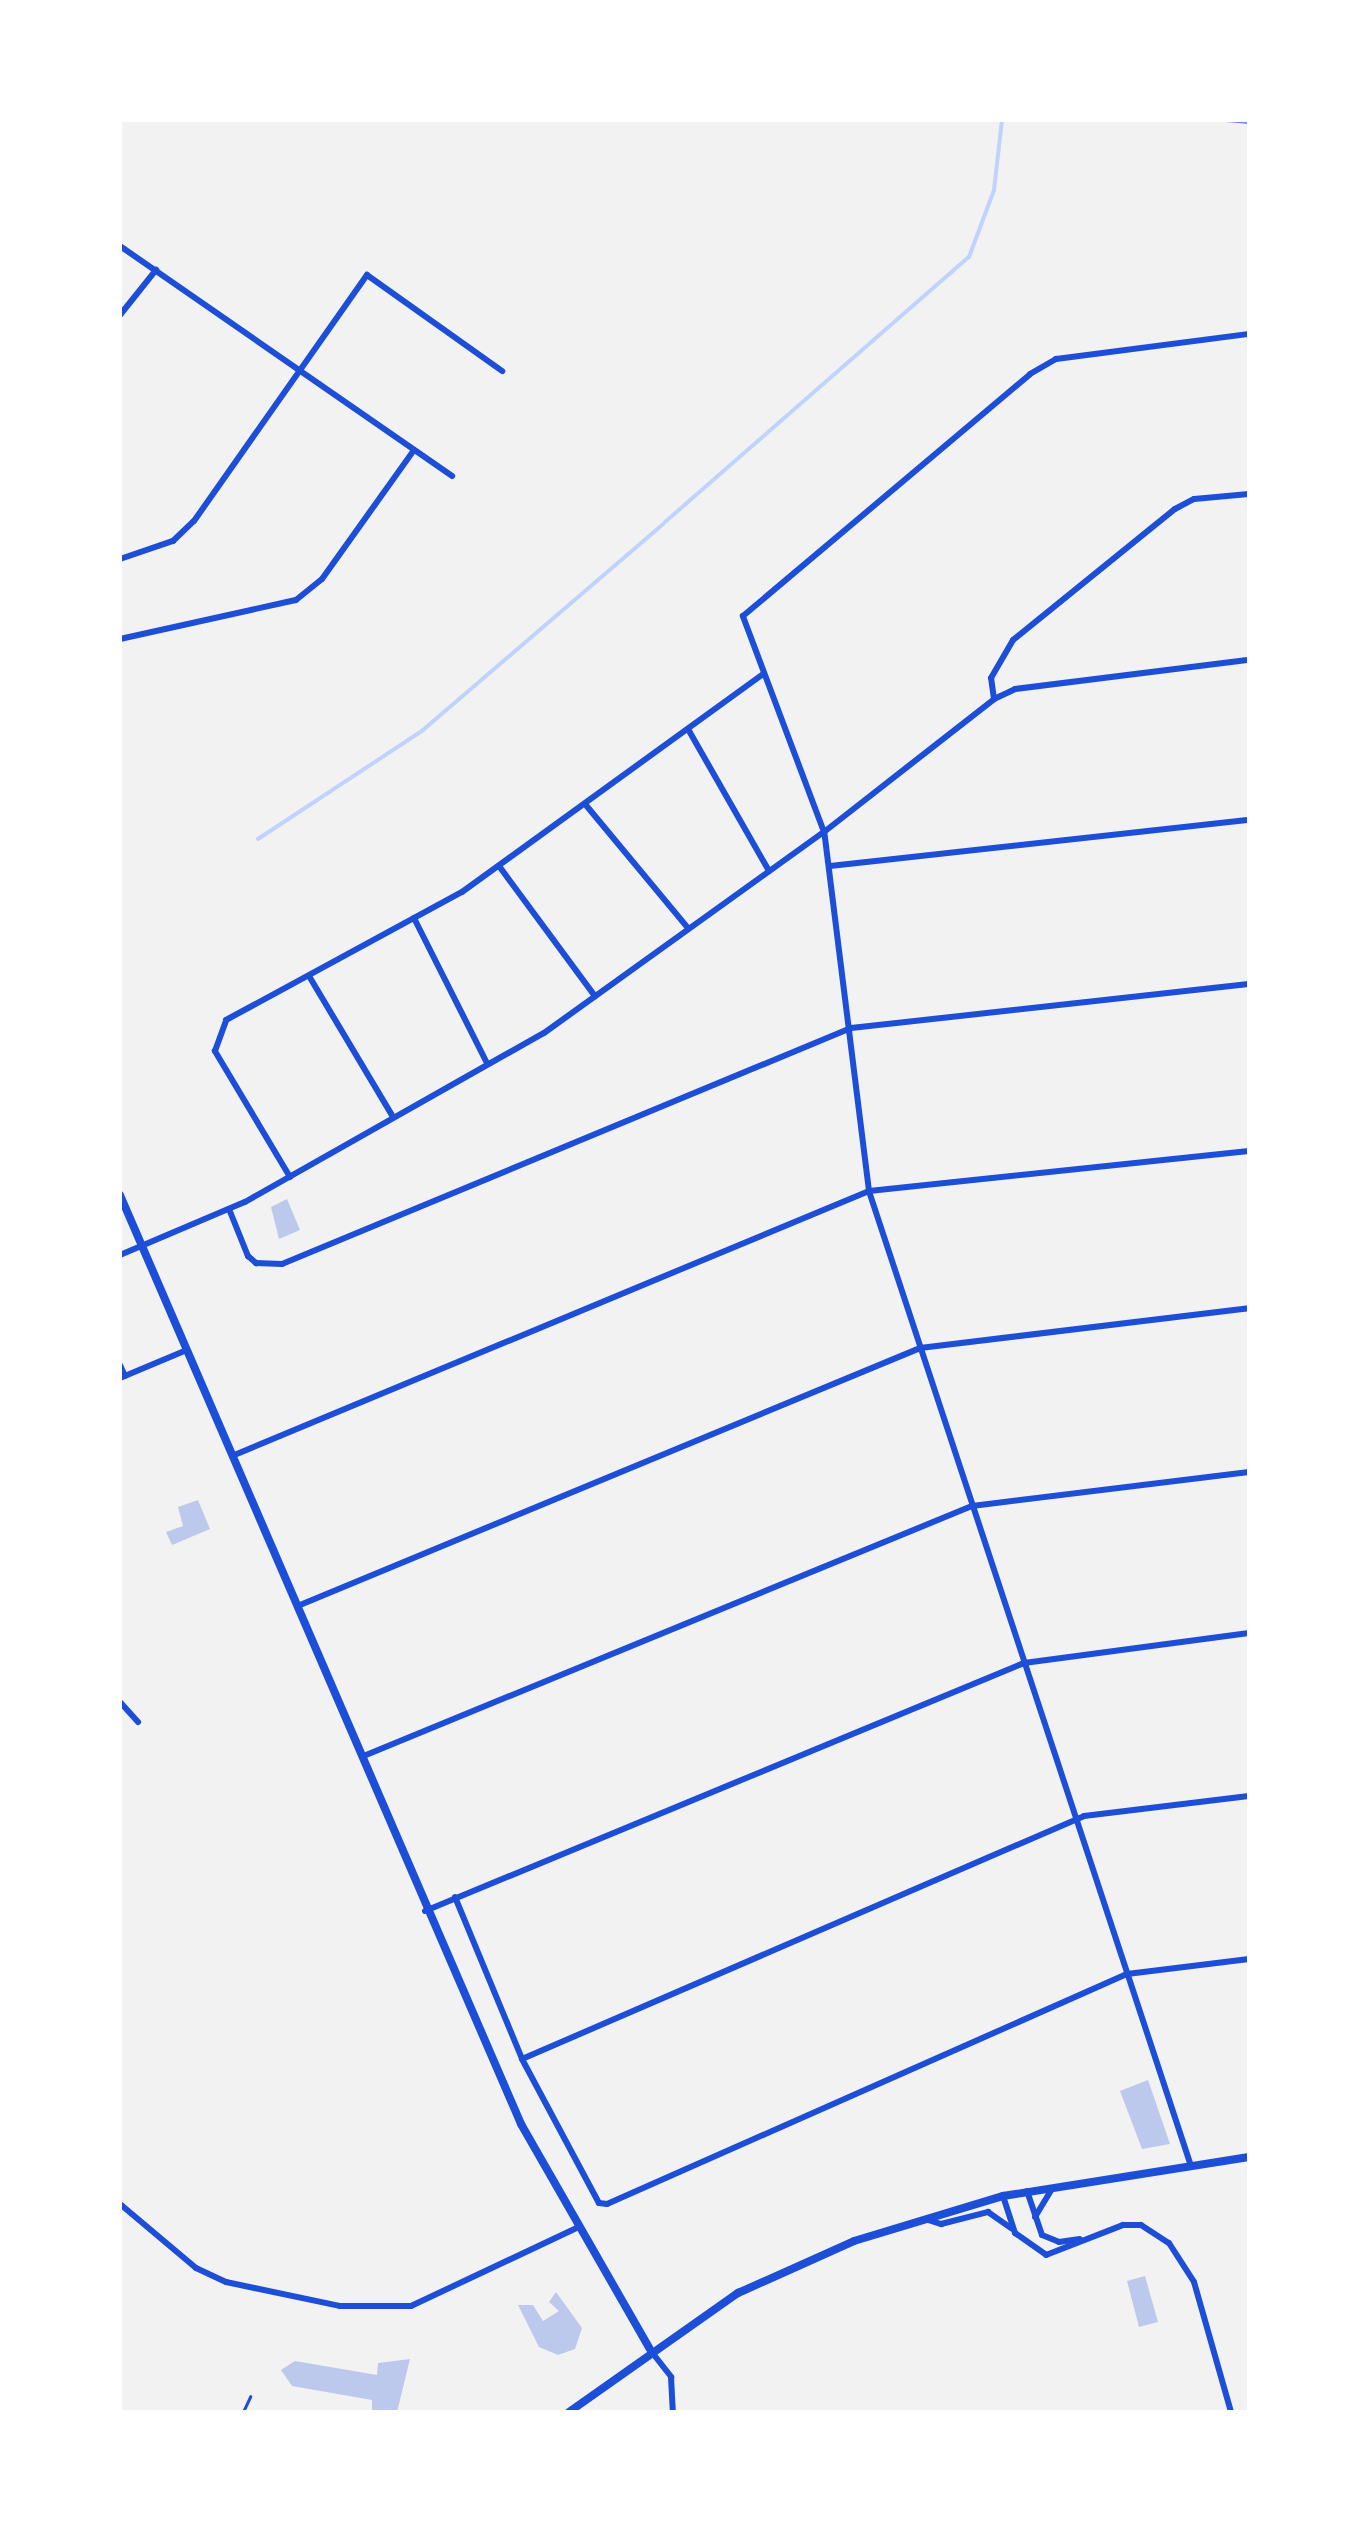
<!DOCTYPE html>
<html>
<head>
<meta charset="utf-8">
<style>
  body { margin:0 }
  #map { position:relative; width:1369px; height:2532px; overflow:hidden; background:#f2f2f2; font-family:Roboto,sans-serif }
  div>[style] { position:absolute }
  .stream>* { height:4px; margin:-2px; padding:0 2px; transform-origin:2px; border-radius:2px; background:#bfd3fe }
  .building>* { inset:0; background:#bdc9ec }
  .path>* { height:2.5px; margin:-1.25px; padding:0 1.25px; transform-origin:1.25px; border-radius:1.25px; background:#1d4ed8 }
  .minor>* { height:6px; margin:-3px; padding:0 3px; transform-origin:3px; border-radius:3px; background:#1d4ed8 }
  .tertiary>* { height:8px; margin:-4px; padding:0 4px; transform-origin:4px; border-radius:4px; background:#1d4ed8 }
  .rail>* { height:4px; margin:-2px; padding:0 2px; transform-origin:2px; border-radius:2px; background:#7290e2 }
  span { translate:-50% -50%; white-space:nowrap; text-align:center; line-height:1.15; -webkit-text-stroke:8px #fff; paint-order:stroke }
  .frame { position:absolute; inset:0; border:122px solid #fff; pointer-events:none }
</style>
</head>
<body>
<div id="map">
  <div class="stream">
    <div style="left:665px;top:522px;width:403px;rotate:-41.1deg"></div>
    <div style="left:969px;top:257px;width:72px;rotate:-69.5deg"></div>
    <div style="left:994px;top:190px;width:70px;rotate:-83.5deg"></div>
    <div style="left:258px;top:839px;width:198px;rotate:-33.4deg"></div>
    <div style="left:423px;top:730px;width:316px;rotate:-40.6deg"></div>
  </div>
  <div class="building">
    <div style="clip-path:polygon(287px 1199px,300px 1230px,279px 1239px,271px 1207px)"></div>
    <div style="clip-path:polygon(198px 1500px,210px 1529px,172px 1545px,166px 1532px,183px 1526px,178px 1507px)"></div>
    <div style="clip-path:polygon(1148px 2080px,1170px 2144px,1142px 2149px,1120px 2091px)"></div>
    <div style="clip-path:polygon(1145px 2276px,1158px 2322px,1139px 2327px,1127px 2281px)"></div>
    <div style="clip-path:polygon(556px 2292px,582px 2328px,575px 2349px,558px 2355px,539px 2347px,518px 2305px,533px 2305px,543px 2321px,559px 2311px,549px 2302px)"></div>
    <div style="clip-path:polygon(410px 2359px,397px 2412px,372px 2412px,372px 2400px,292px 2386px,281px 2370px,295px 2361px,377px 2375px,378px 2363px)"></div>
  </div>
  <div class="path">
    <div style="left:243px;top:2412px;width:17px;rotate:-65deg"></div>
  </div>
  <div class="minor">
    <div style="left:120px;top:246px;width:404px;rotate:34.7deg"></div>
    <div style="left:120px;top:315px;width:58px;rotate:-51.3deg"></div>
    <div style="left:120px;top:559px;width:56px;rotate:-18.8deg"></div>
    <div style="left:173px;top:541px;width:29px;rotate:-44deg"></div>
    <div style="left:194px;top:521px;width:301px;rotate:-54.9deg"></div>
    <div style="left:367px;top:275px;width:166px;rotate:35.4deg"></div>
    <div style="left:120px;top:639px;width:180px;rotate:-12.5deg"></div>
    <div style="left:296px;top:600px;width:33px;rotate:-39deg"></div>
    <div style="left:322px;top:579px;width:158px;rotate:-54.5deg"></div>
    <div style="left:994px;top:699px;width:21px;rotate:-98deg"></div>
    <div style="left:991px;top:678px;width:44px;rotate:-59.9deg"></div>
    <div style="left:1013px;top:640px;width:208px;rotate:-39deg"></div>
    <div style="left:1175px;top:509px;width:21px;rotate:-28deg"></div>
    <div style="left:1194px;top:499px;width:55px;rotate:-5.2deg"></div>
    <div style="left:688px;top:729px;width:163px;rotate:60.3deg"></div>
    <div style="left:585px;top:804px;width:161px;rotate:50.3deg"></div>
    <div style="left:499px;top:866px;width:162px;rotate:53.6deg"></div>
    <div style="left:830px;top:866px;width:422px;rotate:-6.3deg"></div>
    <div style="left:414px;top:918px;width:162px;rotate:63.3deg"></div>
    <div style="left:309px;top:976px;width:164px;rotate:59.2deg"></div>
    <div style="left:290px;top:1177px;width:147px;rotate:-120.8deg"></div>
    <div style="left:215px;top:1051px;width:33px;rotate:-70deg"></div>
    <div style="left:226px;top:1020px;width:268px;rotate:-28.5deg"></div>
    <div style="left:462px;top:892px;width:372px;rotate:-35.9deg"></div>
    <div style="left:229px;top:1209px;width:51px;rotate:68deg"></div>
    <div style="left:248px;top:1256px;width:11px;rotate:41deg"></div>
    <div style="left:256px;top:1263px;width:26px;rotate:2deg"></div>
    <div style="left:282px;top:1264px;width:616px;rotate:-22.53deg"></div>
    <div style="left:851px;top:1028px;width:400px;rotate:-6.3deg"></div>
    <div style="left:120px;top:1255px;width:136px;rotate:-23deg"></div>
    <div style="left:245px;top:1202px;width:343px;rotate:-29.5deg"></div>
    <div style="left:544px;top:1033px;width:345px;rotate:-35.7deg"></div>
    <div style="left:824px;top:832px;width:216px;rotate:-38deg"></div>
    <div style="left:994px;top:699px;width:23px;rotate:-25deg"></div>
    <div style="left:1015px;top:689px;width:236px;rotate:-7.1deg"></div>
    <div style="left:120px;top:1365px;width:12px;rotate:66deg"></div>
    <div style="left:120px;top:1378px;width:73px;rotate:-22.7deg"></div>
    <div style="left:232px;top:1456px;width:690px;rotate:-22.59deg"></div>
    <div style="left:869px;top:1191px;width:382px;rotate:-6deg"></div>
    <div style="left:300px;top:1605px;width:671px;rotate:-22.51deg"></div>
    <div style="left:920px;top:1348px;width:331px;rotate:-6.9deg"></div>
    <div style="left:120px;top:1702px;width:27px;rotate:48deg"></div>
    <div style="left:366px;top:1755px;width:655px;rotate:-22.34deg"></div>
    <div style="left:972px;top:1506px;width:279px;rotate:-7deg"></div>
    <div style="left:455px;top:1897px;width:175px;rotate:67.5deg"></div>
    <div style="left:522px;top:2059px;width:163px;rotate:61.9deg"></div>
    <div style="left:599px;top:2203px;width:8px;rotate:7deg"></div>
    <div style="left:607px;top:2204px;width:569px;rotate:-23.86deg"></div>
    <div style="left:1127px;top:1974px;width:123px;rotate:-7deg"></div>
    <div style="left:425px;top:1911px;width:648px;rotate:-22.49deg"></div>
    <div style="left:1024px;top:1663px;width:227px;rotate:-7.6deg"></div>
    <div style="left:522px;top:2059px;width:612px;rotate:-23.38deg"></div>
    <div style="left:1084px;top:1816px;width:166px;rotate:-6.9deg"></div>
    <div style="left:1191px;top:2166px;width:1027px;rotate:-108.28deg"></div>
    <div style="left:869px;top:1191px;width:362px;rotate:-97.1deg"></div>
    <div style="left:824px;top:832px;width:231px;rotate:-110.6deg"></div>
    <div style="left:743px;top:616px;width:375px;rotate:-40.1deg"></div>
    <div style="left:1030px;top:374px;width:30px;rotate:-30deg"></div>
    <div style="left:1056px;top:359px;width:195px;rotate:-7.4deg"></div>
    <div style="left:1027px;top:2191px;width:46px;rotate:71.2deg"></div>
    <div style="left:1042px;top:2235px;width:18px;rotate:22deg"></div>
    <div style="left:1059px;top:2242px;width:21px;rotate:-8deg"></div>
    <div style="left:1003px;top:2196px;width:39px;rotate:72deg"></div>
    <div style="left:1015px;top:2233px;width:38px;rotate:35deg"></div>
    <div style="left:1046px;top:2255px;width:83px;rotate:-21.3deg"></div>
    <div style="left:1123px;top:2225px;width:18px"></div>
    <div style="left:1141px;top:2225px;width:33px;rotate:33deg"></div>
    <div style="left:1169px;top:2243px;width:46px;rotate:57.3deg"></div>
    <div style="left:1194px;top:2282px;width:135px;rotate:74.1deg"></div>
    <div style="left:120px;top:2204px;width:99px;rotate:40.1deg"></div>
    <div style="left:196px;top:2268px;width:33px;rotate:25deg"></div>
    <div style="left:226px;top:2282px;width:116px;rotate:11.9deg"></div>
    <div style="left:340px;top:2306px;width:71px"></div>
    <div style="left:411px;top:2306px;width:183px;rotate:-25.2deg"></div>
    <div style="left:1035px;top:2217px;width:31px;rotate:-59deg"></div>
    <div style="left:928px;top:2220px;width:14px;rotate:17deg"></div>
    <div style="left:941px;top:2224px;width:49px;rotate:-14.3deg"></div>
    <div style="left:988px;top:2212px;width:29px;rotate:35deg"></div>
    <div style="left:651px;top:2351px;width:33px;rotate:52deg"></div>
    <div style="left:671px;top:2377px;width:35px;rotate:87deg"></div>
  </div>
  <div class="tertiary">
    <div style="left:120px;top:1195px;width:1012px;rotate:66.65deg"></div>
    <div style="left:521px;top:2124px;width:259px;rotate:60.2deg"></div>
    <div style="left:569px;top:2412px;width:207px;rotate:-35.2deg"></div>
    <div style="left:738px;top:2293px;width:127px;rotate:-24.1deg"></div>
    <div style="left:854px;top:2241px;width:156px;rotate:-16.8deg"></div>
    <div style="left:1003px;top:2196px;width:249px;rotate:-9deg"></div>
  </div>
  <div class="rail">
    <div style="left:1226px;top:120px;width:23px;rotate:5deg"></div>
  </div>
  <div class="frame"></div>
</div>
</body>
</html>
